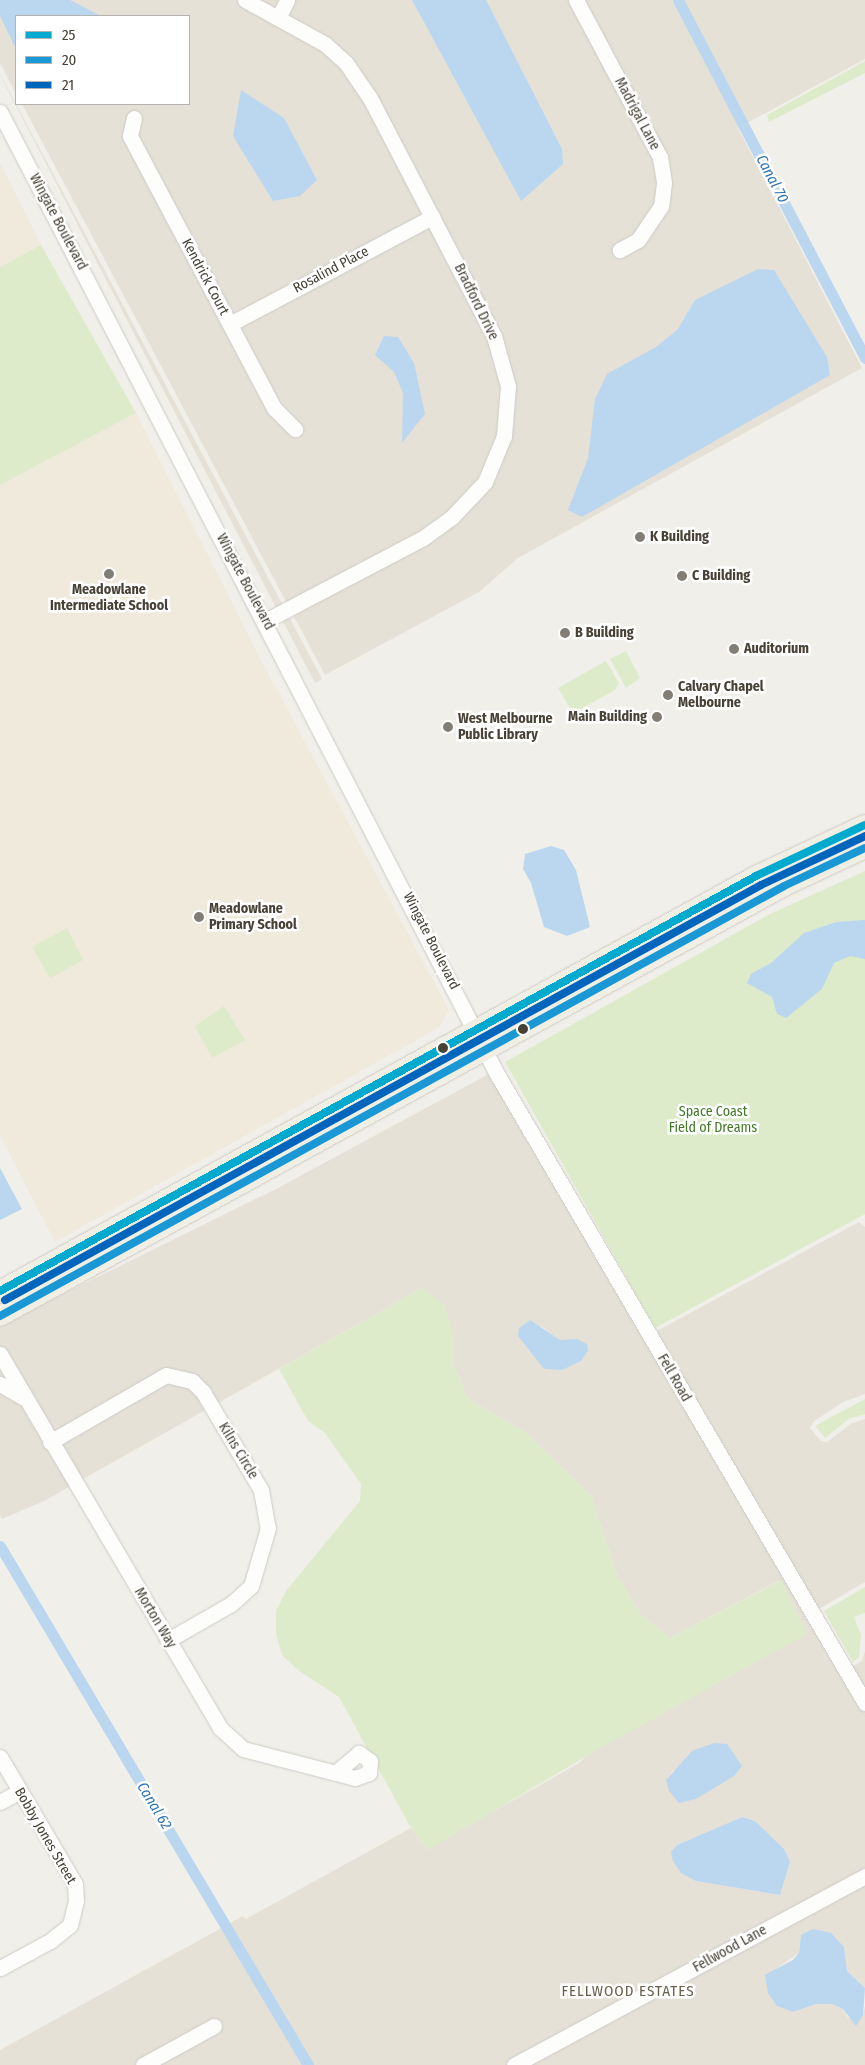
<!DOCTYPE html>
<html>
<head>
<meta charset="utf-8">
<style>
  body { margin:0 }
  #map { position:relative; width:865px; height:2065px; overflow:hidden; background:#f1efea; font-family:"Fira Sans Condensed",sans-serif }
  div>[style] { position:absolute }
  .residential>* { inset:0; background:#e5e1d7 }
  .education>* { inset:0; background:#efeadc }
  .green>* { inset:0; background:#ddebca }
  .water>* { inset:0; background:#bad7ef }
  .canal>* { height:11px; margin:-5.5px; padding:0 5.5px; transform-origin:5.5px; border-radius:5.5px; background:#bad7ef }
  .roads { filter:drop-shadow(0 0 1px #cdcbc6) drop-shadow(0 0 1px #cdcbc6) }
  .minor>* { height:15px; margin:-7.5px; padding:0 7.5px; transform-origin:7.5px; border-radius:7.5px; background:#fdfdfc }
  .major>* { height:20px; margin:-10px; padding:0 10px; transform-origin:10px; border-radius:10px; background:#f1eee4 }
  .bus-1>* { height:8px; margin:-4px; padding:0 4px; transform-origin:4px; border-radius:4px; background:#00a9ce }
  .bus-2>* { height:8px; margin:-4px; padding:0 4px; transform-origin:4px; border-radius:4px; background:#1998d5 }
  .bus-3>* { height:8px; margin:-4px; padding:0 4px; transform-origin:4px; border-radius:4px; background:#0065bd }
  .dots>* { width:14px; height:14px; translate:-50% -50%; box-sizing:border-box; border:2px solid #fff; border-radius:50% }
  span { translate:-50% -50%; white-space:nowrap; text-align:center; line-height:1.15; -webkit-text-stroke:5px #fff; paint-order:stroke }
  .street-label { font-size:14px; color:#474136 }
  .poi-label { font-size:14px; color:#474136; font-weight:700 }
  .left { translate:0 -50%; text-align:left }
  .right { translate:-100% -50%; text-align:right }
  .park-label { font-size:14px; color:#437928 }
  .water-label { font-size:15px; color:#2e74b4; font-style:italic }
  .neighbourhood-label { font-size:15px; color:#6a604d; letter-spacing:1px }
  .legend { position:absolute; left:15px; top:15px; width:175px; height:90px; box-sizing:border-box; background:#fff; border:1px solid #b5b3af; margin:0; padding:6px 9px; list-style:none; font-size:15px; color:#474136 }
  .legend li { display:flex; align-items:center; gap:10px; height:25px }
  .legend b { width:25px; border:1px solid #b5b3af }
</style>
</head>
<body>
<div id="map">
  <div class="residential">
    <div style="clip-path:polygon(0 0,865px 0,865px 59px,738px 128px,862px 368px,518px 558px,479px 592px,325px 675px,22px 104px,189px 104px,189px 16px,16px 16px,16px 94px,0 63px)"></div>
    <div style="clip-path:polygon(0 74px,322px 679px,315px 683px,0 75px)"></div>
    <div style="clip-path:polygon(evenodd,500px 1068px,653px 1333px,859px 1222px,865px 1227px,865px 1394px,843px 1402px,813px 1422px,810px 1428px,821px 1441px,827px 1442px,852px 1423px,865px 1419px,865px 1582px,819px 1609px,851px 1667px,862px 1661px,865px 1651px,865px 1988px,847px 1971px,844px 1947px,801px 1935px,799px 1953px,777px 1968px,777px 2006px,793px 2012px,816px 2004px,832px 2004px,843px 2009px,848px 2018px,863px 2015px,865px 2006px,865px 2065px,0 2065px,0 2050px,243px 1916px,246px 1919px,411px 1828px,427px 1849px,579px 1763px,780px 1580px,670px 1638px,641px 1615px,617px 1575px,592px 1497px,526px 1433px,467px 1398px,454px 1365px,454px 1336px,422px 1288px,46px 1500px,2px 1519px,0 1516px,0 1325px,276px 1189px,500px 1068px,540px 1325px,560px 1341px,577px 1339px,562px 1370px,540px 1325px,500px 1068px,673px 1770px,734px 1776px,717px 1786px,669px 1791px,667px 1780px,673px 1770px,500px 1068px,742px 1817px,755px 1821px,790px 1862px,780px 1895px,696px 1881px,677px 1845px,742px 1817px)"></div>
  </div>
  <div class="education">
    <div style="clip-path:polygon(0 163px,41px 245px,0 267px)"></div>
    <div style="clip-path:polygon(136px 413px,262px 662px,449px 1010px,438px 1028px,55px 1242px,0 1136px,0 485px)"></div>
  </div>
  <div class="green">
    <div style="clip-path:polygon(865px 61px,865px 73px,769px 122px,767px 115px)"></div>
    <div style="clip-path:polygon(41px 245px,136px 413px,0 485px,0 267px)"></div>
    <div style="clip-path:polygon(626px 651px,640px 678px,626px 688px,610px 659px)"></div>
    <div style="clip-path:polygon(606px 661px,619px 683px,615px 690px,573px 713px,558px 688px)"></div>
    <div style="clip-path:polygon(865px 871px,865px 1214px,655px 1328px,505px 1062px,770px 914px)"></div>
    <div style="clip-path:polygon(67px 928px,83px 960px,50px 978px,32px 947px)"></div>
    <div style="clip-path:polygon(224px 1006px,245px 1040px,212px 1058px,195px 1026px)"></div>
    <div style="clip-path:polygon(422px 1288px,445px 1306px,454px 1336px,454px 1365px,467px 1398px,526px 1433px,592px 1497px,617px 1575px,641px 1615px,670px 1638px,781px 1580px,807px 1634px,590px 1754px,428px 1850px,411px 1828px,339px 1697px,299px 1671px,282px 1655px,276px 1634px,276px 1611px,286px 1591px,360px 1501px,361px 1484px,325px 1433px,308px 1421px,279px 1369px)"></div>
    <div style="clip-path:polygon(865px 1399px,865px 1414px,849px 1419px,825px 1438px,815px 1426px)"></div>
    <div style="clip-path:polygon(865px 1587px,865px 1613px,854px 1617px,861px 1635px,859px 1657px,853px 1662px,824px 1611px)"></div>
  </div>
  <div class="water">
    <div style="clip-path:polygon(0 0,70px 0,101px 16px,16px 16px,16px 49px,0 16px)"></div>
    <div style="clip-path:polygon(412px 0,486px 0,562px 149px,563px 164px,521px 201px)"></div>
    <div style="clip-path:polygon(241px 90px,284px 118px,317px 180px,300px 196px,273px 201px,233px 136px)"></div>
    <div style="clip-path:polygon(758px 269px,774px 270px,827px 357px,830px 375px,582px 517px,568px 510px,588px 458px,595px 399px,607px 374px,656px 347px,678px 329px,695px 300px)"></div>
    <div style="clip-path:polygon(384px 336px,398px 337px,414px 363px,425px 414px,402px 443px,403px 393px,394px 372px,375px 355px)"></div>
    <div style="clip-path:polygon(551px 846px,564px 850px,576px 870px,590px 927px,567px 936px,544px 927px,531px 883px,523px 869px,525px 854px)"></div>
    <div style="clip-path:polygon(865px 920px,865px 959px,850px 956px,834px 963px,822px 989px,786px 1018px,777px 1014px,772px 997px,747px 983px,751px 974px,771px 963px,804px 933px,836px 922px)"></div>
    <div style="clip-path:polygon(0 1168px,22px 1209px,0 1220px)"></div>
    <div style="clip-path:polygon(530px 1320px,560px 1340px,577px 1339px,587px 1344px,588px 1351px,581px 1361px,562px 1370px,544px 1369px,518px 1336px,519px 1328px)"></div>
    <div style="clip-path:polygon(714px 1743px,727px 1744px,742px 1766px,734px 1776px,696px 1799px,679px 1803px,669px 1791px,666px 1780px,692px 1751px)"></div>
    <div style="clip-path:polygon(742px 1817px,755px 1821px,784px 1849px,790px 1862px,780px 1895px,696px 1881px,681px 1873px,673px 1861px,671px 1852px,677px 1845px)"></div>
    <div style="clip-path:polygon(813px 1929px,831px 1933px,844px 1947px,847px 1971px,865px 1988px,863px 2015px,856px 2026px,843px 2009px,832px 2004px,816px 2004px,793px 2012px,777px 2006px,768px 1993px,765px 1975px,793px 1960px,799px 1953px,801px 1935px)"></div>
  </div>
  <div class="canal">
    <div style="left:678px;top:0;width:404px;rotate:62.4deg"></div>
    <div style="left:0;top:1546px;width:604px;rotate:59.31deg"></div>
  </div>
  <div class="roads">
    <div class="minor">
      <div style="left:245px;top:0;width:91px;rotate:28.8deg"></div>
      <div style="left:325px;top:44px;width:28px;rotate:42deg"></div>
      <div style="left:346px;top:63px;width:42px;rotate:55.6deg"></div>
      <div style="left:370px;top:98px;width:268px;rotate:62.5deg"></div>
      <div style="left:494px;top:336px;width:52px;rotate:74.4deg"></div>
      <div style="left:508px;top:386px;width:50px;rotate:94.6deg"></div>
      <div style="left:504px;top:436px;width:50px;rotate:112.4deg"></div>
      <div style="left:485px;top:482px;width:48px;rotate:133.3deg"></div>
      <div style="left:452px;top:517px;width:36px;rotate:144deg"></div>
      <div style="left:423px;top:538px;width:178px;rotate:152.3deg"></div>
      <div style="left:576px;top:0;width:178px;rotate:61.9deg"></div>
      <div style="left:660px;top:157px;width:26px;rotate:81deg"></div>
      <div style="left:664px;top:183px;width:23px;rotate:97deg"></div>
      <div style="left:661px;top:206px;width:41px;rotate:124.1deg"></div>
      <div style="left:638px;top:240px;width:21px;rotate:151deg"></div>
      <div style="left:278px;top:18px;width:20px;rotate:-63deg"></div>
      <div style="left:0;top:112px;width:1083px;rotate:62.68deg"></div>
      <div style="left:497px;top:1074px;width:729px;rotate:59.67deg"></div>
      <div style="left:134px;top:118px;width:18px;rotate:103deg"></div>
      <div style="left:130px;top:136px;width:308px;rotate:62.1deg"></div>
      <div style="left:274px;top:408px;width:30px;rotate:45deg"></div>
      <div style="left:230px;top:324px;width:229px;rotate:-27.9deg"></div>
      <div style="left:0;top:1354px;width:434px;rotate:59.5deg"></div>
      <div style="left:220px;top:1728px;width:31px;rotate:42deg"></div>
      <div style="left:243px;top:1749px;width:116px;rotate:14.5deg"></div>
      <div style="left:355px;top:1778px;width:15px;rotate:-20deg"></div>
      <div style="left:369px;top:1773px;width:12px;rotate:-85deg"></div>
      <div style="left:370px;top:1761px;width:14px;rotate:-144deg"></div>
      <div style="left:359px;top:1753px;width:30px;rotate:140deg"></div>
      <div style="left:0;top:1384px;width:28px;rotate:30deg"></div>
      <div style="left:50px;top:1442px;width:134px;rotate:-30deg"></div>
      <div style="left:166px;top:1375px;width:27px;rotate:13deg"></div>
      <div style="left:192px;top:1381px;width:16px;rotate:45deg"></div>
      <div style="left:203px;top:1392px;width:114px;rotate:59.4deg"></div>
      <div style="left:261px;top:1490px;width:39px;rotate:80deg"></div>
      <div style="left:268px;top:1528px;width:60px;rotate:106.3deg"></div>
      <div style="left:251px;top:1586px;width:27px;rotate:138deg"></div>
      <div style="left:231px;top:1604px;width:73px;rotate:150.3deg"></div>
      <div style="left:0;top:1757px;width:147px;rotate:59.4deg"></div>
      <div style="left:75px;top:1884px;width:17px;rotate:87deg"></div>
      <div style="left:76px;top:1901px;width:25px;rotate:104deg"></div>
      <div style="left:70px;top:1925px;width:26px;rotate:141deg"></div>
      <div style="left:50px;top:1941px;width:57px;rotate:151.6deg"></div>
      <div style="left:0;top:1802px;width:23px;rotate:-29deg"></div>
      <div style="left:143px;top:2065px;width:81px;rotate:-28.8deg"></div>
      <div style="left:514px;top:2065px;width:399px;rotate:-28.3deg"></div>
    </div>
    <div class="major">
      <div style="left:0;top:1291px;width:862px;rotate:-28.76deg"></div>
      <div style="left:756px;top:876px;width:120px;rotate:-25.1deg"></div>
      <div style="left:0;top:1316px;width:894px;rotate:-28.74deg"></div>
      <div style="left:784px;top:886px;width:89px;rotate:-25.1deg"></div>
    </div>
  </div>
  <div class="bus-1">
    <div style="left:0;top:1291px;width:862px;rotate:-28.76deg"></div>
    <div style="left:756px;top:876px;width:120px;rotate:-25.1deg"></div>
  </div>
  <div class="bus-2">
    <div style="left:0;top:1316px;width:894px;rotate:-28.74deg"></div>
    <div style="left:784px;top:886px;width:89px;rotate:-25.1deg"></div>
  </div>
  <div class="bus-3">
    <div style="left:5px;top:1300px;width:862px;rotate:-28.76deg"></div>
    <div style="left:761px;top:885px;width:115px;rotate:-25.2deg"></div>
  </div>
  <div class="dots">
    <div style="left:640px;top:537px;background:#827e75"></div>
    <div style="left:109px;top:574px;background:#827e75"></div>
    <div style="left:682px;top:576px;background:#827e75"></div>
    <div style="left:565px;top:633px;background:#827e75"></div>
    <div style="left:734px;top:649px;background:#827e75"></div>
    <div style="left:668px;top:695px;background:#827e75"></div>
    <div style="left:657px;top:717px;background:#827e75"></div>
    <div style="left:448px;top:727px;background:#827e75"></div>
    <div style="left:199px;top:917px;background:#827e75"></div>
    <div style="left:523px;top:1029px;background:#474136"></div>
    <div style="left:443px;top:1048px;background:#474136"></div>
  </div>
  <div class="street-label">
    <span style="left:637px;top:114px;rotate:62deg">Madrigal Lane</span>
    <span style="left:58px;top:222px;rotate:62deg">Wingate Boulevard</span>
    <span style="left:331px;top:270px;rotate:-28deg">Rosalind Place</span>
    <span style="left:205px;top:277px;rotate:62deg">Kendrick Court</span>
    <span style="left:476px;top:302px;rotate:64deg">Bradford Drive</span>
    <span style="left:245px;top:582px;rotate:62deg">Wingate Boulevard</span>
    <span style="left:431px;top:941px;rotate:63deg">Wingate Boulevard</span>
    <span style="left:674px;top:1378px;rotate:60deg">Fell Road</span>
    <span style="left:238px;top:1451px;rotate:59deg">Kilns Circle</span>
    <span style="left:155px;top:1618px;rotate:59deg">Morton Way</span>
    <span style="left:45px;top:1836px;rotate:60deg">Bobby Jones Street</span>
    <span style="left:730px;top:1949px;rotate:-29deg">Fellwood Lane</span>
  </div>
  <div class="poi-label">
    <span class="left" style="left:650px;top:537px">K Building</span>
    <span class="left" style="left:692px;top:576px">C Building</span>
    <span style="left:109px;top:598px">Meadowlane<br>Intermediate School</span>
    <span class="left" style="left:575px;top:633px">B Building</span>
    <span class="left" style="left:744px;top:649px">Auditorium</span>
    <span class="left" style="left:678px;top:695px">Calvary Chapel<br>Melbourne</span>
    <span class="right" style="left:647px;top:717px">Main Building</span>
    <span class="left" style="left:458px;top:727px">West Melbourne<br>Public Library</span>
    <span class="left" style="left:209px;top:917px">Meadowlane<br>Primary School</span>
  </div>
  <div class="park-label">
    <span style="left:713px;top:1120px">Space Coast<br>Field of Dreams</span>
  </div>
  <div class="water-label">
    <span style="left:772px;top:179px;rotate:62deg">Canal 70</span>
    <span style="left:154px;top:1806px;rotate:59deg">Canal 62</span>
  </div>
  <div class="neighbourhood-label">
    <span style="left:628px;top:1992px">FELLWOOD ESTATES</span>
  </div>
  <ul class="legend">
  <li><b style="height:6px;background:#00a9ce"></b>25</li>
  <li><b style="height:6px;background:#1998d5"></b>20</li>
  <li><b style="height:6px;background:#0065bd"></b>21</li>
  </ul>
</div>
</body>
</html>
